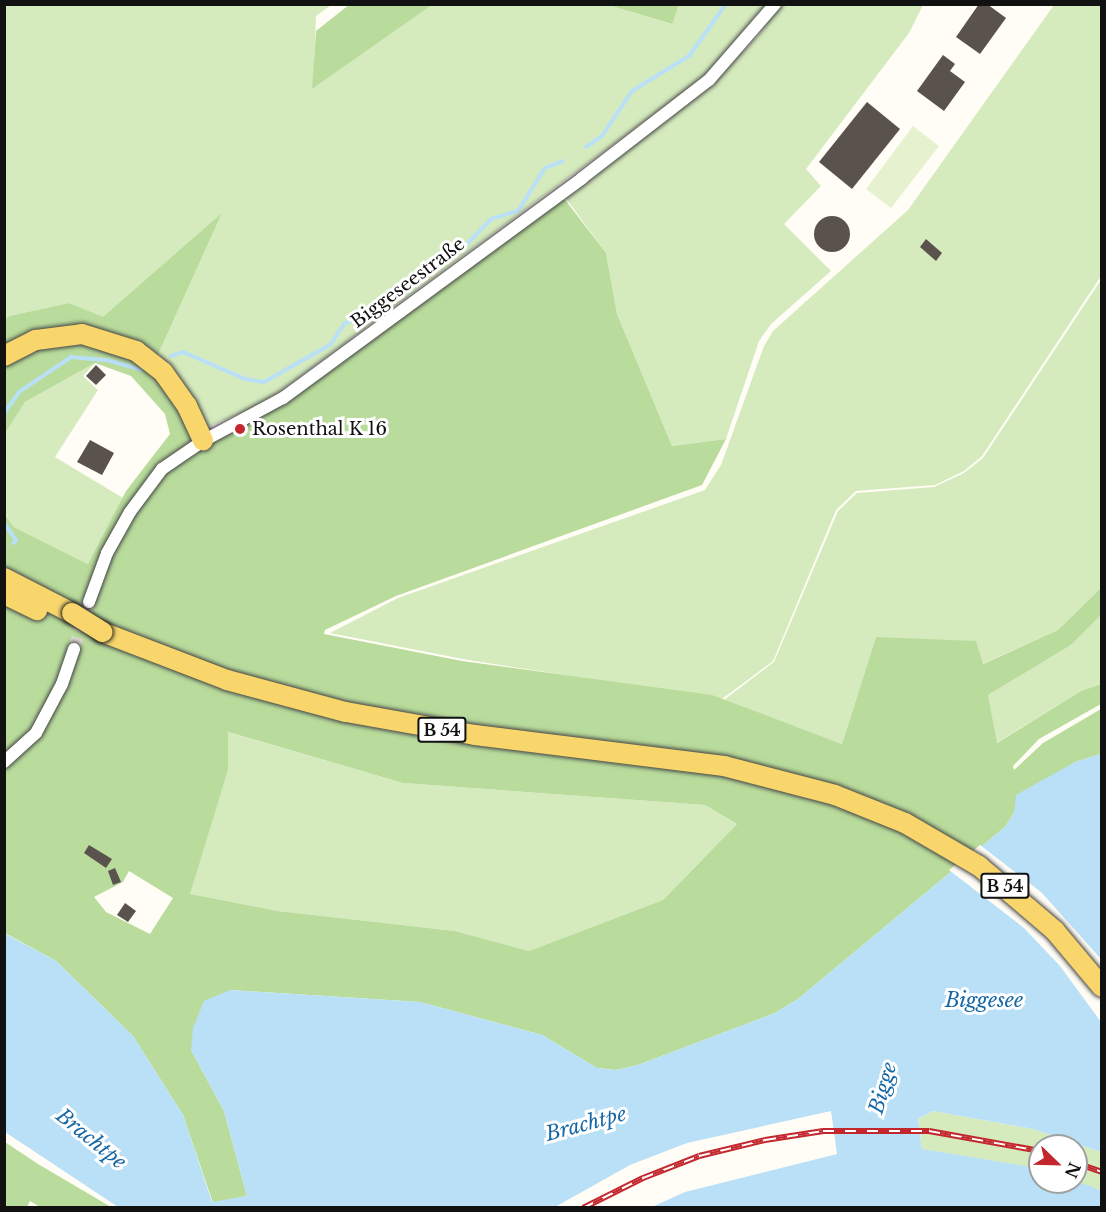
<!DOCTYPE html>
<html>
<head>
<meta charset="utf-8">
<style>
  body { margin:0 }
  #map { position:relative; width:1106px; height:1212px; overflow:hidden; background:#fffdf5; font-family:"Libre Baskerville",serif }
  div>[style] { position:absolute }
  .green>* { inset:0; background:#d5ebbd }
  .forest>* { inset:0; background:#b9dc9c }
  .pitch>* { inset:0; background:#e6f2cf }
  .water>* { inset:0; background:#b9e0f7 }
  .pier>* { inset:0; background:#fffdf5 }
  .stream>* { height:4px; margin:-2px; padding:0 2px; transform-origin:2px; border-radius:2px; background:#b9e0f7 }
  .building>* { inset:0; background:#5a524d }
  .round { border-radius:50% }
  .street-tunnel>* { height:12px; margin-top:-6px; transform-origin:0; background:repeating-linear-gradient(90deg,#dbdad3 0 12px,transparent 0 18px) }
  .roads { filter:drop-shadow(0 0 2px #444) drop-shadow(0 0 2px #444) }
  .street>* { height:12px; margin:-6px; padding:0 6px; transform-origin:6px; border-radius:6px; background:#fff }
  .primary>* { height:20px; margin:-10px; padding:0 10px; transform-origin:10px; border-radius:10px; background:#f9d66b }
  .rail>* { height:6px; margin-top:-3px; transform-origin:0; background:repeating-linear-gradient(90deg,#fff 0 11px,#c4262e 0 22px); box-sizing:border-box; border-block:2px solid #c4262e }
  .bridges { filter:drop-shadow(0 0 2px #222) drop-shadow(0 0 2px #222) }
  .primary-bridge>* { height:20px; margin:-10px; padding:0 10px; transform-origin:10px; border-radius:10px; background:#f9d66b }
  .dots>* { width:16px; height:16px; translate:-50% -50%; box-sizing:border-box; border:3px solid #fff; border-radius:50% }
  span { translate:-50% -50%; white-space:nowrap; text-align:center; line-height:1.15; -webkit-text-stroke:6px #fff; paint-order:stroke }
  .shield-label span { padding:2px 4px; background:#fff; border:2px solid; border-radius:4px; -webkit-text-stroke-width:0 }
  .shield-label { font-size:16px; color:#111; font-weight:700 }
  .street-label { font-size:18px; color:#111 }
  .poi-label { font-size:18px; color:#111 }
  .left { translate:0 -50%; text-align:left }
  .water-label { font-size:20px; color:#1768a6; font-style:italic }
  .frame { position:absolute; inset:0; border:6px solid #111; pointer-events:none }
  .north { position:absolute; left:1028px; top:1134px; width:60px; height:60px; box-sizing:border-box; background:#fff; border:2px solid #a0a0a0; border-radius:50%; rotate:113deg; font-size:16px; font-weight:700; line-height:24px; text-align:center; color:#111 }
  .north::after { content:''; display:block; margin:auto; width:21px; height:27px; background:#c4262e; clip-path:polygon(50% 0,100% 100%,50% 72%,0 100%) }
</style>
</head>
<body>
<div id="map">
  <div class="green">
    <div style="clip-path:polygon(5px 5px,331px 5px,316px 16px,313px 88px,432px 5px,608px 5px,671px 24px,679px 5px,767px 5px,704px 77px,264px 403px,205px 428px,156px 359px,221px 215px,103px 318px,69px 303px,9px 316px,5px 321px)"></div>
    <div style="clip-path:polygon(781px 5px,923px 5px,909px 33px,806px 169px,821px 186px,784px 224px,831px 271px,771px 324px,759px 341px,726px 439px,672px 446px,617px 314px,606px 253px,565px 197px,712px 84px,758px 36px)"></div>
    <div style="clip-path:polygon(1054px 5px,1101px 5px,1101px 276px,982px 456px,964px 471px,935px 485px,856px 491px,836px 510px,773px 661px,722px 699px,468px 660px,330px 633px,398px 598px,705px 490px,721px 465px,764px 346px,773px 331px,908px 210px)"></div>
    <div style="clip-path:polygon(1101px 280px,1101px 588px,1058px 630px,982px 664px,876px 637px,842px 744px,724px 700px,774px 662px,838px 511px,857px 493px,934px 487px,964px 473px,983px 458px)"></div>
    <div style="clip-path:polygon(95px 363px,83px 376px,98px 390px,55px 457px,123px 498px,88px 564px,14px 527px,5px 513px,4px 433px,25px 402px)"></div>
    <div style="clip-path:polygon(1101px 615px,1101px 684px,1081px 691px,996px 743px,988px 695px,1071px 645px)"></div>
    <div style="clip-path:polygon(227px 732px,403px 783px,705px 805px,737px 824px,663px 900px,529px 951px,455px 931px,278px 911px,189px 894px,228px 770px)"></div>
    <div style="clip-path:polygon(933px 1111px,1033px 1129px,1101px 1152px,1101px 1191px,1076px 1182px,1076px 1146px,1040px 1146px,1040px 1171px,922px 1149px,918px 1119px)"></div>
  </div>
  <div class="forest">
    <div style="clip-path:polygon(350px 4px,432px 5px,312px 89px,316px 31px)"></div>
    <div style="clip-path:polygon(608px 5px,679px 5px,672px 24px)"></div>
    <div style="clip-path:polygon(evenodd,563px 197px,606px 253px,617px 314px,672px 446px,726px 439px,702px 485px,396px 596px,325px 630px,324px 634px,462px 661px,712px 695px,842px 744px,876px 637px,976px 641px,983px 664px,1058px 630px,1101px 588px,1101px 615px,1071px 645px,988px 695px,997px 743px,1081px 691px,1101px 684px,1101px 704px,1039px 739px,1013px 766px,1014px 770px,1043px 743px,1101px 709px,1101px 754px,1075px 762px,1014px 813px,1005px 827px,798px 999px,775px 1013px,638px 1065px,616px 1070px,597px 1068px,542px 1035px,420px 1002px,230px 990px,191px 1050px,224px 1111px,247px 1196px,213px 1203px,183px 1115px,133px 1036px,56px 961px,5px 933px,4px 513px,14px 527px,88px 564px,126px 491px,170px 434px,165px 414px,131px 376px,95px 363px,25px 402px,5px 433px,4px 321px,9px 316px,69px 303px,103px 317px,222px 213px,156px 359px,205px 439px,287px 402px,563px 197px,228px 732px,403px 783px,705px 805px,737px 824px,663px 900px,529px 951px,455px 931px,278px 911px,190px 894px,228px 770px,228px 732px,563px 197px,129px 871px,173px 898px,150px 934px,106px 912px,94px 897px,123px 882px,129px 871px)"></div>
    <div style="clip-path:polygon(5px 1142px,38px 1164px,111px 1207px,40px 1207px,30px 1201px,27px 1207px,5px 1207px)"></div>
  </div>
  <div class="pitch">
    <div style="clip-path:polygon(913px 126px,939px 146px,891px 208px,866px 189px)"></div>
  </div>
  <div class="water">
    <div style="clip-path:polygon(1101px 754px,1101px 1152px,1033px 1129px,933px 1111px,918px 1119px,922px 1149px,1025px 1166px,1040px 1171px,1040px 1182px,1076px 1182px,1091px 1186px,1101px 1191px,1101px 1207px,652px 1207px,685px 1192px,837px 1154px,831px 1111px,687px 1143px,630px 1165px,555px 1207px,118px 1207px,5px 1132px,4px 933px,56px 961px,133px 1036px,183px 1115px,212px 1202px,247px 1196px,224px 1111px,191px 1050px,193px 1028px,204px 1001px,230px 990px,420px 1002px,542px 1035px,597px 1068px,616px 1070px,638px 1065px,775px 1013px,798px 999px,1005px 827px,1014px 813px,1016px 795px,1075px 762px)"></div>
  </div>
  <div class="pier">
    <div style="clip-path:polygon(980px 845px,1041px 892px,1101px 959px,1101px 1022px,1060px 966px,1024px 928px,949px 870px)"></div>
  </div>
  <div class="stream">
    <div style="left:586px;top:147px;width:19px;rotate:-35deg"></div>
    <div style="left:602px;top:136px;width:54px;rotate:-56.3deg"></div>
    <div style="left:632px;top:91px;width:67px;rotate:-31.6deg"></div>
    <div style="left:689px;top:56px;width:64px;rotate:-54.6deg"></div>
    <div style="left:171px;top:356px;width:13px;rotate:-18deg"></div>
    <div style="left:183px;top:352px;width:68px;rotate:23.5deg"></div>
    <div style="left:245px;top:379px;width:19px;rotate:9deg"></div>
    <div style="left:264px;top:382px;width:76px;rotate:-29.3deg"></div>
    <div style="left:330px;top:345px;width:25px;rotate:-56deg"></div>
    <div style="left:344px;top:324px;width:37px;rotate:-26deg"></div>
    <div style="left:377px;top:308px;width:84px;rotate:-36.3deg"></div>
    <div style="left:445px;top:258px;width:14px;rotate:-56deg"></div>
    <div style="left:453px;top:246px;width:14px;rotate:-8deg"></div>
    <div style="left:467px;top:244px;width:35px;rotate:-46deg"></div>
    <div style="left:491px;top:219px;width:28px;rotate:-17deg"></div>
    <div style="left:518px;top:211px;width:51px;rotate:-57.9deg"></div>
    <div style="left:545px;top:168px;width:19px;rotate:-21deg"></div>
    <div style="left:4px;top:413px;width:26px;rotate:-54deg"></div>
    <div style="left:19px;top:392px;width:63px;rotate:-33.9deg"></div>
    <div style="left:71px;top:357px;width:36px;rotate:5deg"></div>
    <div style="left:107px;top:360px;width:35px;rotate:16deg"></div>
    <div style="left:4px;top:523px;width:21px;rotate:55deg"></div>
    <div style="left:16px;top:540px;width:4px;rotate:135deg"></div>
  </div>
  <div class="building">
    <div style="clip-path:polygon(979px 4px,987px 4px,1006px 18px,980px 54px,956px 37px)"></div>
    <div style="clip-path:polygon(943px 55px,955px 64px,950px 71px,965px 82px,944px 111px,917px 91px)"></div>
    <div style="clip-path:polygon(867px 102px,900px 129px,852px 189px,819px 162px)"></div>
    <div class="round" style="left:814px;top:216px;width:36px;height:36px"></div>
    <div style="clip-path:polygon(926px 239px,942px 253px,936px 261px,920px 247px)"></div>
    <div style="clip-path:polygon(96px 365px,106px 375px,96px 385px,86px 376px)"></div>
    <div style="clip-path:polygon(90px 440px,114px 453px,102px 475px,77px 462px)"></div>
    <div style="clip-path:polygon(89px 845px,112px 859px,106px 868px,84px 853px)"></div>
    <div style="clip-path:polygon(115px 868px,121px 882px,113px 885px,108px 871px)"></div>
    <div style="clip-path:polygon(125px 903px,136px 911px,128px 922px,117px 915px)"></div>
  </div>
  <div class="street-tunnel">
    <div style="left:74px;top:649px;width:49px;rotate:-72.3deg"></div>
  </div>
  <div class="roads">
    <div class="street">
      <div style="left:89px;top:602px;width:52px;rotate:-69.8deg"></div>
      <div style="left:107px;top:553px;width:47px;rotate:-60.7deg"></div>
      <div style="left:130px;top:512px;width:54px;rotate:-53.3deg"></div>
      <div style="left:162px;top:469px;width:50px;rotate:-34.3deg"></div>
      <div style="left:203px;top:441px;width:91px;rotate:-28.3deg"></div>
      <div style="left:283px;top:398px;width:371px;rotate:-36.3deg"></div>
      <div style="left:582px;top:178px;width:160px;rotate:-37.7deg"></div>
      <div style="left:709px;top:80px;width:101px;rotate:-49deg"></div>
      <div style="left:4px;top:762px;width:43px;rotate:-42.2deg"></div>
      <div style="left:36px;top:733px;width:55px;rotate:-62deg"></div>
      <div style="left:62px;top:684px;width:37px;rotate:-71deg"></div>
    </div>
    <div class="primary">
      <div style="left:4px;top:356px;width:36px;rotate:-27deg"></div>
      <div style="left:36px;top:340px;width:46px;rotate:-7.4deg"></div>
      <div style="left:82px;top:334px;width:57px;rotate:17.5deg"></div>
      <div style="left:136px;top:351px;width:34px;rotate:38deg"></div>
      <div style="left:163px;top:372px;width:42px;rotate:54.8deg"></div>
      <div style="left:187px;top:406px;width:38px;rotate:65deg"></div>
      <div style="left:4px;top:578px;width:76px;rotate:27.2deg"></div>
      <div style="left:4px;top:594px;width:37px;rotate:26deg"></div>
      <div style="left:102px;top:632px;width:134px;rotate:21deg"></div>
      <div style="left:227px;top:680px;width:123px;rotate:15.1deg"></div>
      <div style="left:346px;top:712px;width:131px;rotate:10.1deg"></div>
      <div style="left:475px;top:735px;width:251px;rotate:7.1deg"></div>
      <div style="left:724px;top:766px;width:115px;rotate:14.6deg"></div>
      <div style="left:835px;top:795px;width:75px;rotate:21.8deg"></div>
      <div style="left:905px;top:823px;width:86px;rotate:30.2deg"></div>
      <div style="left:979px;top:866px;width:100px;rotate:40.5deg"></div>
      <div style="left:1055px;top:931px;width:73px;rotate:50deg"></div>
    </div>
  </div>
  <div class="rail">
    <div style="left:1076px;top:1163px;width:28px;rotate:19deg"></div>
    <div style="left:583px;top:1208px;width:67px;rotate:-26.6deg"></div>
    <div style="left:643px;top:1178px;width:60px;rotate:-21.4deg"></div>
    <div style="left:699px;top:1156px;width:68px;rotate:-13.6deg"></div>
    <div style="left:765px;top:1140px;width:59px;rotate:-8.8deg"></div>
    <div style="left:823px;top:1131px;width:106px"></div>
    <div style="left:929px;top:1131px;width:113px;rotate:10.2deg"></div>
  </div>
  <div class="bridges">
    <div class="primary-bridge">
      <div style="left:72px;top:613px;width:36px;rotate:32deg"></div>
    </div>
  </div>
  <div class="dots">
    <div style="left:240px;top:429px;background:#c4262e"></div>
  </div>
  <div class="shield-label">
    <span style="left:442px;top:730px">B 54</span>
    <span style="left:1005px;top:886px">B 54</span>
  </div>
  <div class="street-label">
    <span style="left:408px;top:283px;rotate:-37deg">Biggeseestraße</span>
  </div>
  <div class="poi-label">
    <span class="left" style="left:252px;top:429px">Rosenthal K 16</span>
  </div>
  <div class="water-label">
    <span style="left:984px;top:1000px">Biggesee</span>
    <span style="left:883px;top:1088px;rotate:-74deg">Bigge</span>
    <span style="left:586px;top:1124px;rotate:-15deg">Brachtpe</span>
    <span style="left:91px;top:1139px;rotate:39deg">Brachtpe</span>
  </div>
  <div class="frame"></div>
  <div class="north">N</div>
</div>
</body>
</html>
